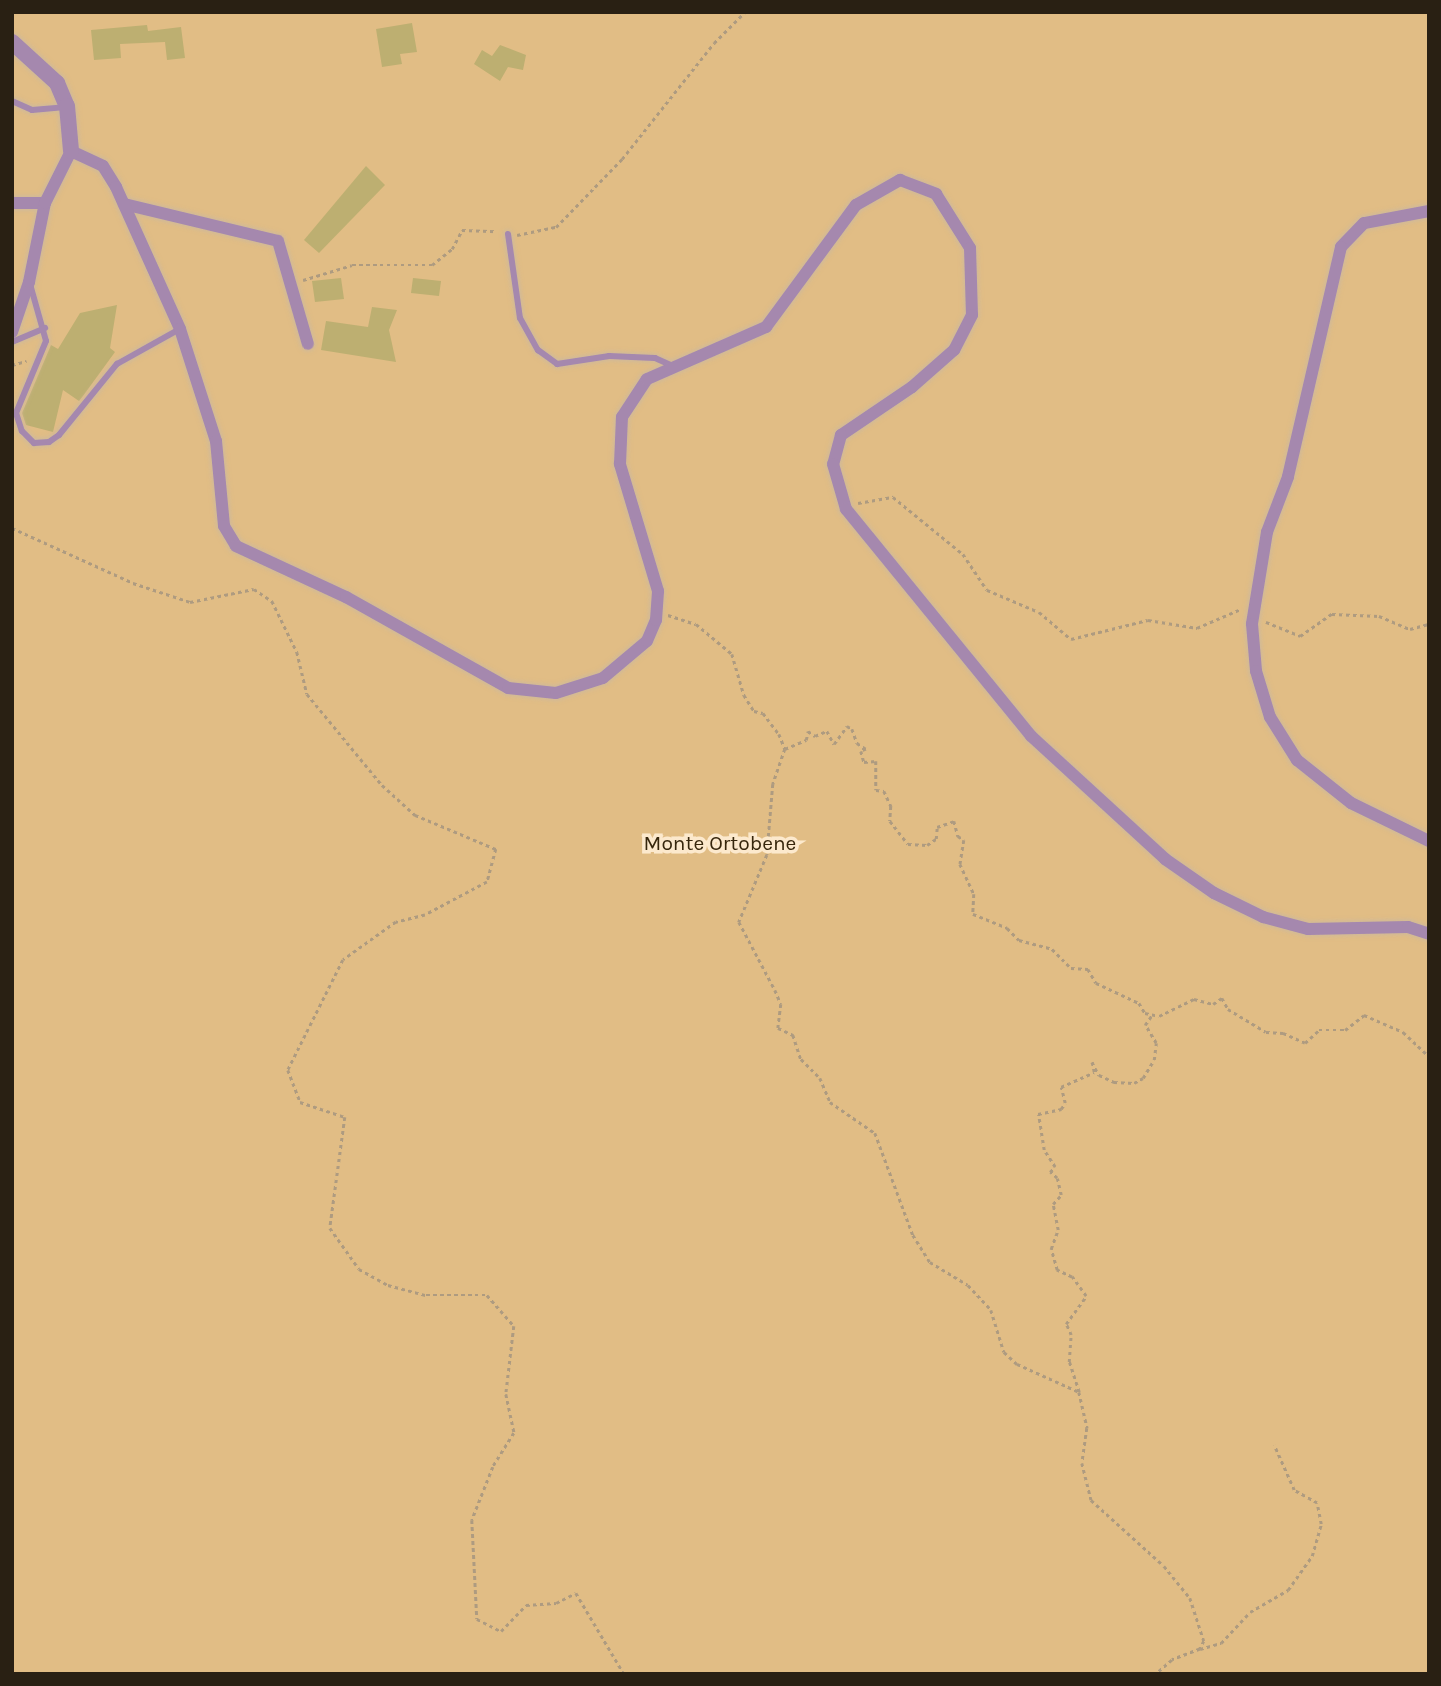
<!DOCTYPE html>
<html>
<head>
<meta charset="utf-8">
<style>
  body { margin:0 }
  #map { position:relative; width:1441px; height:1686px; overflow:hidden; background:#f3dbb8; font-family:Karla,sans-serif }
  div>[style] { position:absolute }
  .green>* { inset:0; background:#e1bd85 }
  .building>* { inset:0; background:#bdaf71 }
  .path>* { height:2.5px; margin-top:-1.25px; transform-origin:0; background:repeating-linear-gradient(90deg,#ae9b80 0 3.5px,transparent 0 7px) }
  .roads { filter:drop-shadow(0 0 2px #cfb99a) drop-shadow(0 0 2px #cfb99a) }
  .service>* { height:6px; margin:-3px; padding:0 3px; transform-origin:3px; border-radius:3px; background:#a588ae }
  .minor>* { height:12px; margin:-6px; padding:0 6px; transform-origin:6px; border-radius:6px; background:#a588ae }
  .tertiary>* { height:16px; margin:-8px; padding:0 8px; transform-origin:8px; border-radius:8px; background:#a588ae }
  span { translate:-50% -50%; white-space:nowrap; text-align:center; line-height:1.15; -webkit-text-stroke:7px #fce9cd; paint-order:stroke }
  .park-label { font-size:21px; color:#36260c }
  .frame { position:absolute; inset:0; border:14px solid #292013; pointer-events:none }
</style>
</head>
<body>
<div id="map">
  <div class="green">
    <div style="clip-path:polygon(12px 12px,1429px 12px,1429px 1674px,12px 1674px)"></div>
  </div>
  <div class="building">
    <div style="clip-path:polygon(412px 23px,417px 52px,400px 54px,402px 64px,382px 67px,376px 29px)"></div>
    <div style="clip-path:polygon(147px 25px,148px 31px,181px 27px,185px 58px,167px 60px,165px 42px,120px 44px,121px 58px,94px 60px,91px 30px)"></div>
    <div style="clip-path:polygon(500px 45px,526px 55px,523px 70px,508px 67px,500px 81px,474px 64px,482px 50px,492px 56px)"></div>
    <div style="clip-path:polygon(366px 166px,385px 185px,319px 253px,304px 240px)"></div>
    <div style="clip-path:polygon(341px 278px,344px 299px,315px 302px,312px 281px)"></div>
    <div style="clip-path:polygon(413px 278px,441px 281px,439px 296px,411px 293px)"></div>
    <div style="clip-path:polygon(117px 305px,110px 348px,115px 352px,83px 396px,79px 401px,63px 390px,53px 432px,26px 425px,22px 413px,51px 345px,58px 349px,80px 313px)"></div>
    <div style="clip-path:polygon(372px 307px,397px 310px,389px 330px,396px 362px,321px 350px,326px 321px,368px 327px)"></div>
  </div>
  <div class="path">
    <div style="left:517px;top:235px;width:40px;rotate:-12deg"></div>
    <div style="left:556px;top:227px;width:95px;rotate:-45.9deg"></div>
    <div style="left:622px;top:159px;width:148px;rotate:-51.6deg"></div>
    <div style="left:714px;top:43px;width:44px;rotate:-45deg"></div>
    <div style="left:303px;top:280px;width:51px;rotate:-17deg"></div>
    <div style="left:352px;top:265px;width:80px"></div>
    <div style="left:432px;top:265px;width:26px;rotate:-39deg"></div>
    <div style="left:452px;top:249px;width:21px;rotate:-62deg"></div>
    <div style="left:462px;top:230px;width:35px;rotate:2deg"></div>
    <div style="left:12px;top:365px;width:15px;rotate:-16deg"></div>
    <div style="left:858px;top:503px;width:36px;rotate:-10deg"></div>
    <div style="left:893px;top:497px;width:90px;rotate:39.2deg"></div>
    <div style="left:963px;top:554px;width:43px;rotate:56.3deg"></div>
    <div style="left:987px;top:590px;width:56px;rotate:22.9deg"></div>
    <div style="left:1039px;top:612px;width:42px;rotate:40.2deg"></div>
    <div style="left:1071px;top:639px;width:79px;rotate:-13.9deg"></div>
    <div style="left:1148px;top:620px;width:50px;rotate:9.3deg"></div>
    <div style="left:1197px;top:628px;width:48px;rotate:-23.4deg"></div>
    <div style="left:12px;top:528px;width:133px;rotate:24.4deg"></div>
    <div style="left:133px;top:583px;width:60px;rotate:18.4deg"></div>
    <div style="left:190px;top:602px;width:65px;rotate:-11.5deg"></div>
    <div style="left:254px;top:589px;width:22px;rotate:34deg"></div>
    <div style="left:272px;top:601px;width:57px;rotate:63.9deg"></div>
    <div style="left:297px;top:652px;width:43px;rotate:76.6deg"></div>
    <div style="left:307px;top:694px;width:118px;rotate:50.5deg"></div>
    <div style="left:382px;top:785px;width:45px;rotate:42.3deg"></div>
    <div style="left:415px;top:815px;width:88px;rotate:22.8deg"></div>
    <div style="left:496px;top:849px;width:34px;rotate:105deg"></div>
    <div style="left:487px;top:882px;width:70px;rotate:152deg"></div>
    <div style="left:425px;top:915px;width:30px;rotate:166deg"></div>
    <div style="left:396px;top:922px;width:65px;rotate:144.4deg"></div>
    <div style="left:343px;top:960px;width:123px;rotate:116.6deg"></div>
    <div style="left:288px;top:1070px;width:34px;rotate:69deg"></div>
    <div style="left:300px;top:1102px;width:47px;rotate:18.4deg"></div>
    <div style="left:345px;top:1117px;width:112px;rotate:97.7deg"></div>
    <div style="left:330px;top:1228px;width:50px;rotate:54.7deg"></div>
    <div style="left:359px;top:1269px;width:33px;rotate:29deg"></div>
    <div style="left:388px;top:1285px;width:39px;rotate:15deg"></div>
    <div style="left:426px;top:1295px;width:61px"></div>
    <div style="left:487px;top:1295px;width:41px;rotate:48.9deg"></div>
    <div style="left:514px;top:1326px;width:68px;rotate:96.7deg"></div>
    <div style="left:506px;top:1394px;width:40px;rotate:78deg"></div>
    <div style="left:514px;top:1433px;width:40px;rotate:122deg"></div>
    <div style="left:493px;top:1467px;width:57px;rotate:111.6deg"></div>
    <div style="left:472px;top:1520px;width:99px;rotate:87.1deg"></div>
    <div style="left:477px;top:1619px;width:27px;rotate:27deg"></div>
    <div style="left:501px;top:1631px;width:36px;rotate:-46deg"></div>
    <div style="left:526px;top:1605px;width:30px;rotate:-4deg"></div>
    <div style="left:556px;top:1603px;width:22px;rotate:-27deg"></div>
    <div style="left:576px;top:1593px;width:94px;rotate:59.3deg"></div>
    <div style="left:668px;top:615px;width:29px;rotate:18deg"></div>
    <div style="left:696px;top:624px;width:47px;rotate:39.8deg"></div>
    <div style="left:732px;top:654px;width:43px;rotate:73.7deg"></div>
    <div style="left:744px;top:695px;width:19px;rotate:58deg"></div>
    <div style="left:754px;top:711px;width:9px;rotate:13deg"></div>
    <div style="left:763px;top:713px;width:26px;rotate:53deg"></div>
    <div style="left:779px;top:734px;width:16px;rotate:68deg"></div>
    <div style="left:785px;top:749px;width:23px;rotate:-23deg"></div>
    <div style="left:806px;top:740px;width:9px;rotate:-77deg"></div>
    <div style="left:808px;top:731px;width:9px;rotate:36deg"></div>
    <div style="left:815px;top:736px;width:13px;rotate:-23deg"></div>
    <div style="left:827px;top:731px;width:15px;rotate:62deg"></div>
    <div style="left:834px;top:744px;width:22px;rotate:-54deg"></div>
    <div style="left:847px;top:726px;width:6px;rotate:31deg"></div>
    <div style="left:852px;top:729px;width:15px;rotate:70deg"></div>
    <div style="left:857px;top:743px;width:11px;rotate:34deg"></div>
    <div style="left:866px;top:749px;width:5px;rotate:158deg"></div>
    <div style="left:861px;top:751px;width:11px;rotate:75deg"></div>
    <div style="left:864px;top:762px;width:12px;rotate:-5deg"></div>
    <div style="left:876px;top:761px;width:29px;rotate:90deg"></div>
    <div style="left:876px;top:790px;width:8px;rotate:7deg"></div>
    <div style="left:884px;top:791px;width:17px;rotate:65deg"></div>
    <div style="left:891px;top:806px;width:15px;rotate:94deg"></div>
    <div style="left:890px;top:821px;width:29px;rotate:52deg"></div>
    <div style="left:908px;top:844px;width:19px;rotate:3deg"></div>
    <div style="left:927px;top:845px;width:11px;rotate:-34deg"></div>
    <div style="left:936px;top:839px;width:12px;rotate:-85deg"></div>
    <div style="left:937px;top:827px;width:18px;rotate:-19deg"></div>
    <div style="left:954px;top:821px;width:16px;rotate:75deg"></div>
    <div style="left:958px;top:836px;width:7px;rotate:34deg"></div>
    <div style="left:964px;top:840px;width:24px;rotate:99deg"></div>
    <div style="left:960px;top:864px;width:33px;rotate:65deg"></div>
    <div style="left:974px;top:894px;width:20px;rotate:93deg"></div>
    <div style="left:973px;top:914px;width:37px;rotate:22deg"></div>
    <div style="left:1007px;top:928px;width:17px;rotate:45deg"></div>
    <div style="left:1019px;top:940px;width:34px;rotate:15deg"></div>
    <div style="left:1052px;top:949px;width:27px;rotate:45deg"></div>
    <div style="left:1071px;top:968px;width:17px;rotate:3deg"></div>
    <div style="left:1088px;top:969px;width:16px;rotate:60deg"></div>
    <div style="left:1096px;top:983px;width:47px;rotate:24.9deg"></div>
    <div style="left:1139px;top:1003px;width:12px;rotate:59deg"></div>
    <div style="left:1145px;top:1013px;width:14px;rotate:12deg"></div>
    <div style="left:1159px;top:1016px;width:39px;rotate:-26deg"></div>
    <div style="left:1194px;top:999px;width:20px;rotate:15deg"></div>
    <div style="left:1213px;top:1004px;width:11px;rotate:-34deg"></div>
    <div style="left:1222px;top:998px;width:13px;rotate:61deg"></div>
    <div style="left:1228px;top:1009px;width:44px;rotate:31.2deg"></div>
    <div style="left:1266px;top:1032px;width:17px;rotate:3deg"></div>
    <div style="left:1283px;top:1033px;width:24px;rotate:24deg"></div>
    <div style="left:1305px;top:1043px;width:19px;rotate:-43deg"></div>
    <div style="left:1319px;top:1030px;width:26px"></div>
    <div style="left:1345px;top:1030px;width:24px;rotate:-38deg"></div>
    <div style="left:1364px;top:1015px;width:43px;rotate:23.6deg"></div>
    <div style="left:1403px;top:1032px;width:35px;rotate:43deg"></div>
    <div style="left:1266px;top:622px;width:37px;rotate:22deg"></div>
    <div style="left:1300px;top:636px;width:39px;rotate:-35deg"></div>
    <div style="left:1332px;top:614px;width:47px;rotate:2.4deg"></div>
    <div style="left:1379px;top:616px;width:34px;rotate:23deg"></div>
    <div style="left:1410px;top:629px;width:20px;rotate:-15deg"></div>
    <div style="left:785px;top:749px;width:37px;rotate:109deg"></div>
    <div style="left:773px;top:784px;width:71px;rotate:94.8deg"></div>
    <div style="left:767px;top:855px;width:73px;rotate:112.7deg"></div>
    <div style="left:739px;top:922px;width:77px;rotate:62.1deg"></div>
    <div style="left:775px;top:990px;width:15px;rotate:67deg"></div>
    <div style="left:781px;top:1004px;width:24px;rotate:97deg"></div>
    <div style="left:778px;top:1028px;width:17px;rotate:25deg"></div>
    <div style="left:793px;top:1035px;width:25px;rotate:72deg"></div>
    <div style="left:801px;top:1059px;width:27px;rotate:45deg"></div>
    <div style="left:820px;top:1078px;width:26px;rotate:67deg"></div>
    <div style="left:830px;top:1102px;width:55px;rotate:34.6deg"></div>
    <div style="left:875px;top:1133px;width:109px;rotate:69.6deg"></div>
    <div style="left:913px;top:1235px;width:32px;rotate:58deg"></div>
    <div style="left:930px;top:1262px;width:44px;rotate:31.2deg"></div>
    <div style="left:968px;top:1285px;width:34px;rotate:47deg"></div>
    <div style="left:991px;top:1310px;width:44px;rotate:72.8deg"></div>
    <div style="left:1004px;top:1352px;width:18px;rotate:43deg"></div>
    <div style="left:1017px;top:1364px;width:68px;rotate:24.3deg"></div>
    <div style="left:1079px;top:1392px;width:37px;rotate:77deg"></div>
    <div style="left:1087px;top:1428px;width:35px;rotate:98deg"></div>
    <div style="left:1082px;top:1463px;width:38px;rotate:76deg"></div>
    <div style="left:1091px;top:1500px;width:98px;rotate:42.1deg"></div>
    <div style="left:1164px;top:1566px;width:41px;rotate:50.9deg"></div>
    <div style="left:1190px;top:1598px;width:45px;rotate:72deg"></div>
    <div style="left:1204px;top:1641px;width:9px;rotate:117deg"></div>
    <div style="left:1200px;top:1649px;width:30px;rotate:159deg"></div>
    <div style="left:1172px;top:1660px;width:21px;rotate:139deg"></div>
    <div style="left:1079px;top:1392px;width:32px;rotate:-108deg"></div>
    <div style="left:1069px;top:1362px;width:27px;rotate:-86deg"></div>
    <div style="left:1071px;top:1335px;width:12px;rotate:-114deg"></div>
    <div style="left:1066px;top:1324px;width:34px;rotate:-54deg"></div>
    <div style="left:1086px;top:1296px;width:24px;rotate:-126deg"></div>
    <div style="left:1072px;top:1277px;width:17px;rotate:-155deg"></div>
    <div style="left:1057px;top:1270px;width:22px;rotate:-106deg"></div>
    <div style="left:1051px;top:1249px;width:20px;rotate:-70deg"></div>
    <div style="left:1058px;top:1230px;width:26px;rotate:-101deg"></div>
    <div style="left:1053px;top:1204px;width:12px;rotate:-48deg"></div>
    <div style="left:1061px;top:1195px;width:17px;rotate:-103deg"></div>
    <div style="left:1057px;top:1178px;width:9px;rotate:-139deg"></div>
    <div style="left:1050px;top:1172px;width:7px;rotate:-45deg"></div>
    <div style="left:1055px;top:1167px;width:20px;rotate:-123deg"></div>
    <div style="left:1044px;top:1150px;width:36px;rotate:-99deg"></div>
    <div style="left:1038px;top:1114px;width:24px;rotate:-12deg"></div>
    <div style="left:1061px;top:1109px;width:7px;rotate:-56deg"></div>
    <div style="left:1065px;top:1103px;width:16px;rotate:-104deg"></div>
    <div style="left:1061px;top:1087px;width:36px;rotate:-24deg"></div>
    <div style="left:1094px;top:1072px;width:10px;rotate:-101deg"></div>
    <div style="left:1092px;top:1062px;width:15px;rotate:62deg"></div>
    <div style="left:1099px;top:1075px;width:17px;rotate:25deg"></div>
    <div style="left:1114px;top:1082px;width:20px;rotate:3deg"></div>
    <div style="left:1134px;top:1083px;width:10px;rotate:-29deg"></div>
    <div style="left:1143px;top:1078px;width:21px;rotate:-59deg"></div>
    <div style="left:1154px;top:1060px;width:17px;rotate:-83deg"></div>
    <div style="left:1156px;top:1043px;width:21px;rotate:-121deg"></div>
    <div style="left:1145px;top:1025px;width:12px;rotate:-55deg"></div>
    <div style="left:1200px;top:1649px;width:22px;rotate:-16deg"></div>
    <div style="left:1221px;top:1643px;width:42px;rotate:-46.9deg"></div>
    <div style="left:1250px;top:1612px;width:44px;rotate:-30.1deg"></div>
    <div style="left:1288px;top:1590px;width:42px;rotate:-54.8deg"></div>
    <div style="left:1312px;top:1556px;width:33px;rotate:-74deg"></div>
    <div style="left:1321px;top:1524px;width:21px;rotate:-101deg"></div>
    <div style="left:1317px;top:1503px;width:26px;rotate:-151deg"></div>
    <div style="left:1294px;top:1490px;width:49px;rotate:-114deg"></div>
  </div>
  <div class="roads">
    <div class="service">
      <div style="left:12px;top:101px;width:22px;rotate:24deg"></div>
      <div style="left:32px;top:110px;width:33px;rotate:-5deg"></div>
      <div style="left:508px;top:234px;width:85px;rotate:81.9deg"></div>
      <div style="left:520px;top:318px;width:37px;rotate:61deg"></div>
      <div style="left:538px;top:350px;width:24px;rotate:36deg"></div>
      <div style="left:557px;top:364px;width:53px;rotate:-8.7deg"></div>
      <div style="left:609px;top:356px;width:46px;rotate:2.5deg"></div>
      <div style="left:655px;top:358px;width:22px;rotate:24deg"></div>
      <div style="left:30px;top:284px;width:59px;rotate:74.3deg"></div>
      <div style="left:46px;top:341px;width:78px;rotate:112.6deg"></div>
      <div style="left:16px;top:413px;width:19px;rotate:72deg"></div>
      <div style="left:22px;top:431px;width:17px;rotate:45deg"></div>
      <div style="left:34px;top:443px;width:15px;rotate:-4deg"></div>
      <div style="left:49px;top:442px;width:12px;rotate:-35deg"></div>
      <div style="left:59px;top:435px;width:92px;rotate:-50.8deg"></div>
      <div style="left:117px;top:364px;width:72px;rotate:-29.1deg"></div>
      <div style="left:12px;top:342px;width:36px;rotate:-23deg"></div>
    </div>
    <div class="minor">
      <div style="left:12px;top:203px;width:33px"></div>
      <div style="left:124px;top:204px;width:158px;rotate:13.5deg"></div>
      <div style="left:278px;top:241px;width:107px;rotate:73.8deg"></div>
      <div style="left:1429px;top:211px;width:66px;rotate:169.5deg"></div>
      <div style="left:1364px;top:223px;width:33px;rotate:134deg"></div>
      <div style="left:1341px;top:247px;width:236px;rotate:103deg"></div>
      <div style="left:1288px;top:477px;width:59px;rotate:110.9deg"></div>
      <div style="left:1267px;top:532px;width:93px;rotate:99.3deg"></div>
      <div style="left:1252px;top:624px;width:47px;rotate:85.1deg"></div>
      <div style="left:1256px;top:671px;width:48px;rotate:73.1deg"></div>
      <div style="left:1270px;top:717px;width:51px;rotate:57.9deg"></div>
      <div style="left:1297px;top:760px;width:69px;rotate:38.5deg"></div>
      <div style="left:1351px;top:803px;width:87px;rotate:26deg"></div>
      <div style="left:12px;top:332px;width:53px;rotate:-71.2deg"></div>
      <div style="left:29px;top:282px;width:81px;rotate:-78.6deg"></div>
      <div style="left:45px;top:203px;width:58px;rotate:-63.4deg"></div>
      <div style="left:71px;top:151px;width:35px;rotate:25deg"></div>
      <div style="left:103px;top:166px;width:25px;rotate:58deg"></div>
      <div style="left:116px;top:187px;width:156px;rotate:65.7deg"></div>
      <div style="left:180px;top:329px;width:118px;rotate:72.2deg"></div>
      <div style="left:216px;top:441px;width:85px;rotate:84.6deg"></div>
      <div style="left:224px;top:526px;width:23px;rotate:59deg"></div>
      <div style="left:236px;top:546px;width:121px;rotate:24.9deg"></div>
      <div style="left:346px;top:597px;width:186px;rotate:29.3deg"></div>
      <div style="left:508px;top:688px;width:48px;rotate:5.9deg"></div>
      <div style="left:556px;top:693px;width:49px;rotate:-17.7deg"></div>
      <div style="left:603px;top:678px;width:57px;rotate:-40.1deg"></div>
      <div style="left:647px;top:641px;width:23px;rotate:-67deg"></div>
      <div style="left:656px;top:620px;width:29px;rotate:-86deg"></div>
      <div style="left:658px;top:591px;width:133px;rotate:-106.7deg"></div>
      <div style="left:620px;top:464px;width:47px;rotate:-87.6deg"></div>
      <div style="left:622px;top:417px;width:45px;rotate:-56.7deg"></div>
      <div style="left:647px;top:379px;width:130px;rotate:-23.6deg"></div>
      <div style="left:766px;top:327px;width:152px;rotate:-53.6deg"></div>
      <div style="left:856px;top:205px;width:51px;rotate:-29.6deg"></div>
      <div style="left:900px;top:180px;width:39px;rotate:21deg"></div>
      <div style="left:936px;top:194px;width:64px;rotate:57.8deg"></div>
      <div style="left:970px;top:248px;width:67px;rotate:88.3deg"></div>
      <div style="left:972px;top:315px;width:39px;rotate:117deg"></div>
      <div style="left:954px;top:350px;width:56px;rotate:138.6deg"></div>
      <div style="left:912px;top:387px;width:86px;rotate:145.9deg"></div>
      <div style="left:841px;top:435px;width:30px;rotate:105deg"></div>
      <div style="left:833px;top:464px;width:47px;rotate:73.9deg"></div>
      <div style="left:846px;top:509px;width:293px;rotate:50.8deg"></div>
      <div style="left:1031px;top:736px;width:182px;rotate:42.5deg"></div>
      <div style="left:1165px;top:859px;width:60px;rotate:34.8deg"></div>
      <div style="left:1214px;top:893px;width:55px;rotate:26.1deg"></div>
      <div style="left:1263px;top:917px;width:47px;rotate:14.9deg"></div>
      <div style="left:1308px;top:929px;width:100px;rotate:-1.1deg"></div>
      <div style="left:1408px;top:927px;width:22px;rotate:18deg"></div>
    </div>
    <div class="tertiary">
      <div style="left:12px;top:42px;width:61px;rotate:42.3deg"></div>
      <div style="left:57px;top:83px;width:25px;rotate:67deg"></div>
      <div style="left:67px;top:106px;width:45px;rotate:84.9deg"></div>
    </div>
  </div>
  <div class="park-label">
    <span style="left:720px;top:843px">Monte Ortobene</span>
  </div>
  <div class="frame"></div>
</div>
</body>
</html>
